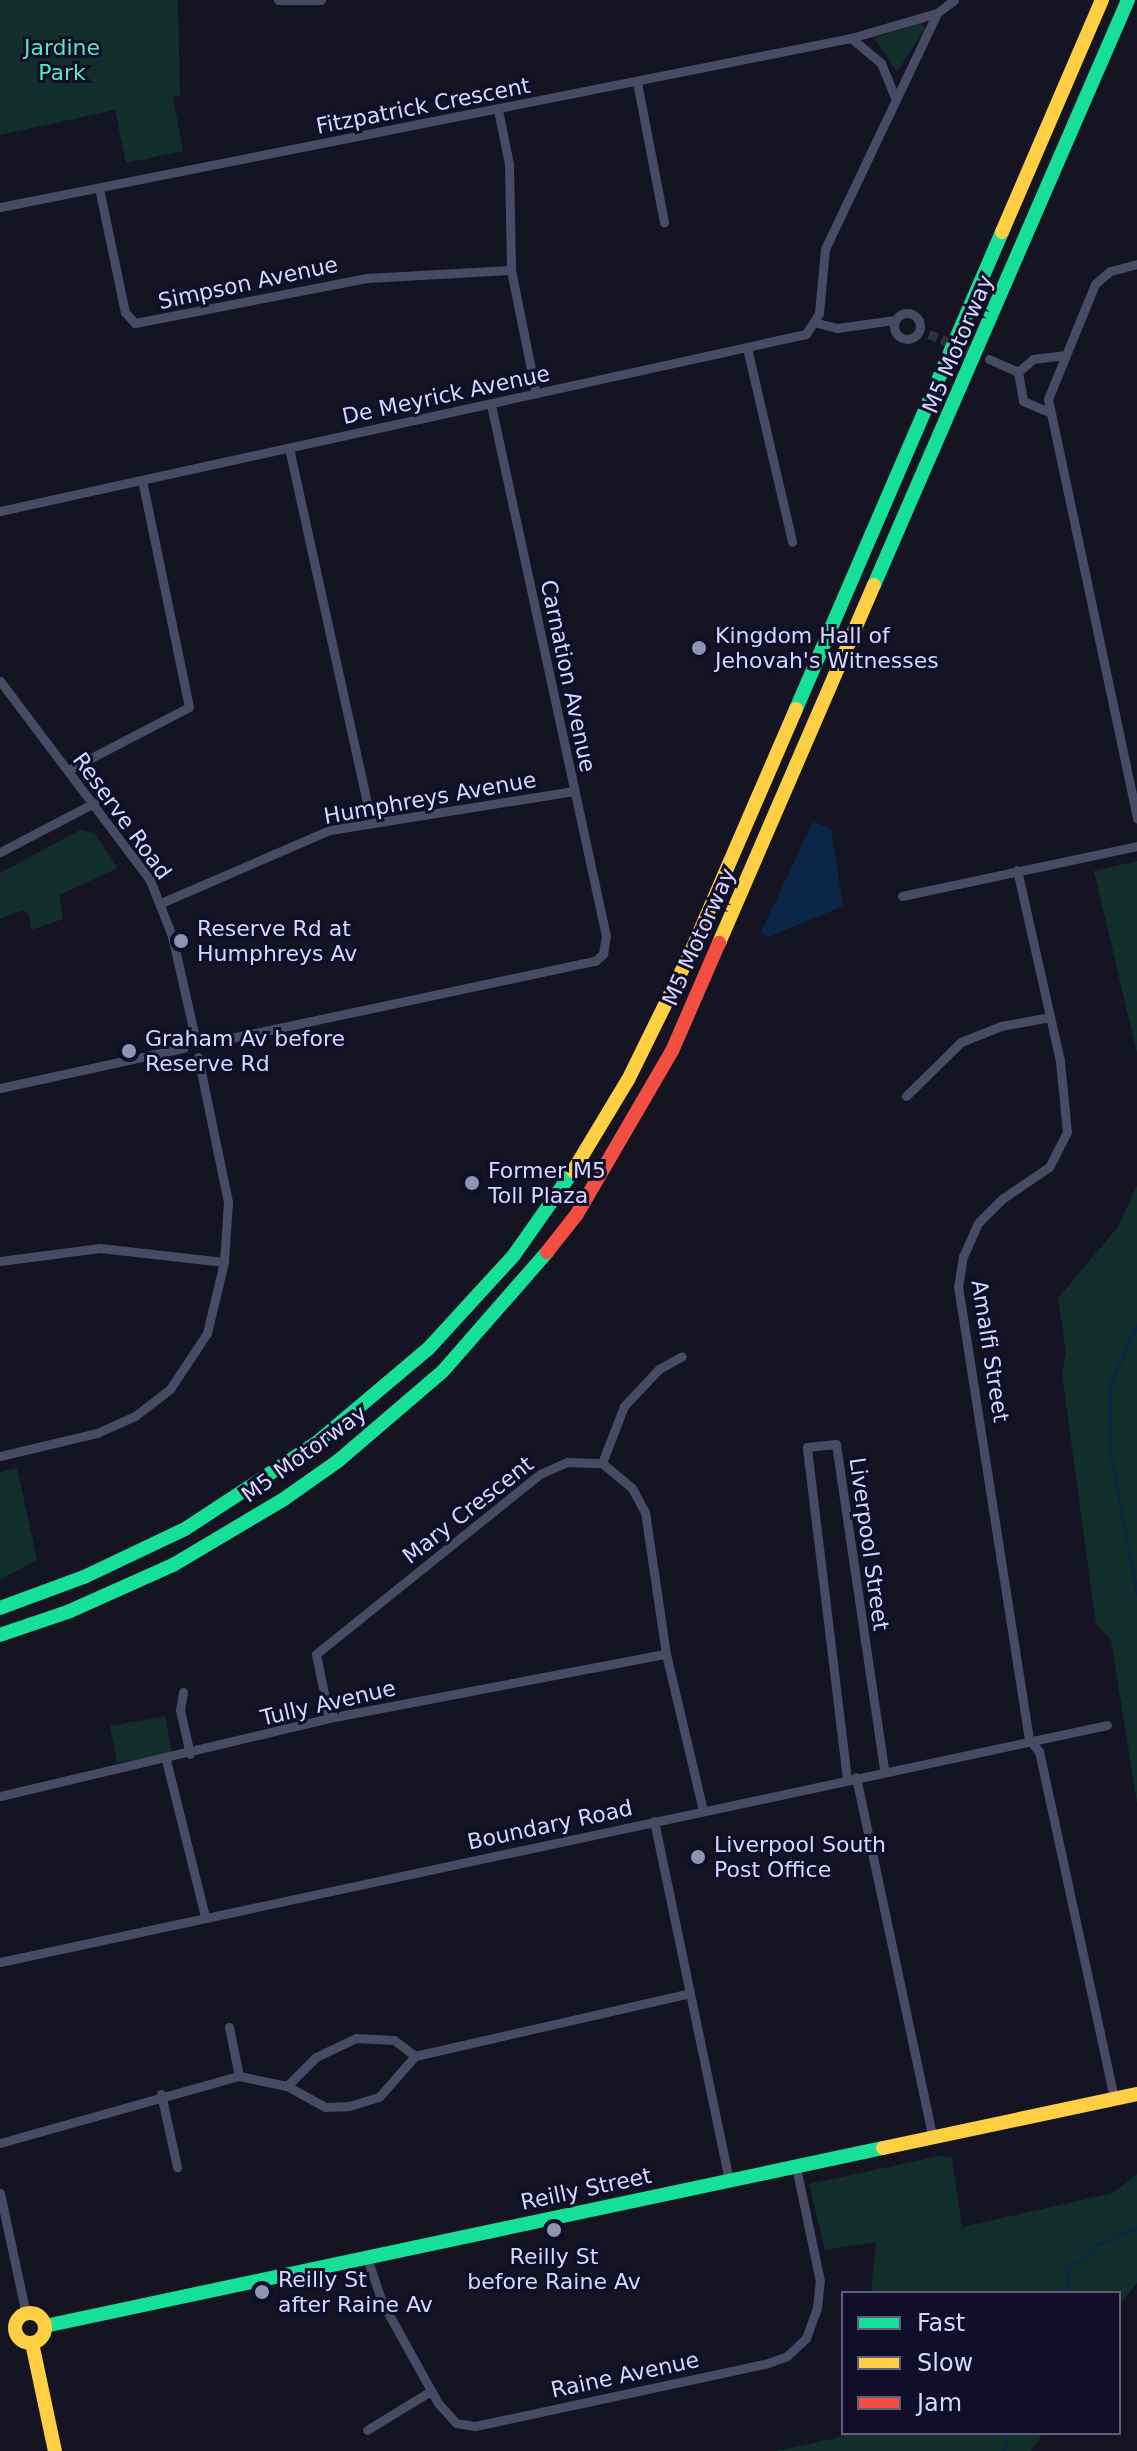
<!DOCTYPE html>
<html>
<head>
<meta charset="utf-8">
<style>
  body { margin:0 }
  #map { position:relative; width:1137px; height:2451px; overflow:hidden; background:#151422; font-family:"DejaVu Sans",sans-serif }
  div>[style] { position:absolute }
  .green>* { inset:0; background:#122f2c }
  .water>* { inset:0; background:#0b2748 }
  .stream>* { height:3px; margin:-1.5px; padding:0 1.5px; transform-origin:1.5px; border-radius:1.5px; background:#0b2748 }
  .street-tunnel>* { height:9px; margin-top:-4.5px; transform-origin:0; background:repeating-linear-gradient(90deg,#323143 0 9px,transparent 0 13.5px) }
  .street>* { height:9px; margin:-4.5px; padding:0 4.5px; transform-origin:4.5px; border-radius:4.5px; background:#494a63 }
  .street>.ring { margin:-4.5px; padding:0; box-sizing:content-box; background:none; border:9px solid #494a63; border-radius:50% }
  .fast>* { height:14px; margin:-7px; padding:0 7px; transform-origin:7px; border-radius:7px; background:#16e098 }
  .slow>* { height:14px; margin:-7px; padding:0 7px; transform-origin:7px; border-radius:7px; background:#ffcf43 }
  .slow>.ring { margin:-7px; padding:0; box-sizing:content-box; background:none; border:14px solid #ffcf43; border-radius:50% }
  .jam>* { height:14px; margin:-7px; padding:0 7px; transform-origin:7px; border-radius:7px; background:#f24e42 }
  .dots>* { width:22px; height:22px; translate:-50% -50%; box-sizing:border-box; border:4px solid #100e28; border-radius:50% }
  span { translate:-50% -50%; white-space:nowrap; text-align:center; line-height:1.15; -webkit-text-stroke:6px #100e28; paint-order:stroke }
  .park-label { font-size:22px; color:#5be6b5 }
  .street-label { font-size:22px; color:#d6d6ff }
  .poi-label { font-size:22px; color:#d6d6ff }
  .left { translate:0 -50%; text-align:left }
  .legend { position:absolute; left:841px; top:2291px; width:280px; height:144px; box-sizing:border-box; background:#100e28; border:2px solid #5f5e7e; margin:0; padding:10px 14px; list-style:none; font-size:24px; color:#d6d6ff }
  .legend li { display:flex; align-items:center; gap:16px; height:40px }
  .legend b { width:40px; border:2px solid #5f5e7e }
</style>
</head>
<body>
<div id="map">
  <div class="green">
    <div style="clip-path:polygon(0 0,178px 0,180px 96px,173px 97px,183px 151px,126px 163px,115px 110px,0 135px)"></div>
    <div style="clip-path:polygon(921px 23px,925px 29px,897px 72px,874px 38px)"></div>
    <div style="clip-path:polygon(80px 830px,94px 833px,118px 868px,59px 895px,63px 919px,31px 930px,29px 914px,22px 910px,0 919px,0 873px)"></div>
    <div style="clip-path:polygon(1137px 861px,1137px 1053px,1094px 871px)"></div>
    <div style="clip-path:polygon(1137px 1185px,1137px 1803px,1111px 1640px,1096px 1624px,1062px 1374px,1066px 1352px,1058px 1298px,1118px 1227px)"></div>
    <div style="clip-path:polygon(17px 1468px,37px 1560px,0 1580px,0 1472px)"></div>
    <div style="clip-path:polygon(165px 1716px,172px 1753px,117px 1763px,110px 1726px)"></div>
    <div style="clip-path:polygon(939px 2156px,952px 2158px,962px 2227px,1113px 2193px,1137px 2174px,1137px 2283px,1119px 2305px,1119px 2293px,871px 2293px,876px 2242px,825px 2250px,809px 2184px)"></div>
    <div style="clip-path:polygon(843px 2432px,843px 2433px,1043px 2433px,1031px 2451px,776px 2451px,841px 2437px)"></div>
  </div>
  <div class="water">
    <div style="clip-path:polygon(813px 822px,831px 829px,843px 906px,768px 937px,761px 932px)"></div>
  </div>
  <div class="stream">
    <div style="left:1137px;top:1325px;width:67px;rotate:114.7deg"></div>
    <div style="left:1109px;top:1386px;width:65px;rotate:89.1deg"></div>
    <div style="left:1110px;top:1451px;width:147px;rotate:79.4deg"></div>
    <div style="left:1067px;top:2293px;width:22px;rotate:-90deg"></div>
    <div style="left:1067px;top:2271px;width:39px;rotate:-42deg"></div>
    <div style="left:1096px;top:2245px;width:45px;rotate:-23.7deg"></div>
    <div style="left:1003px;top:2451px;width:19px;rotate:-72deg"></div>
  </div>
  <div class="street-tunnel">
    <div style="left:929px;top:334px;width:50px;rotate:22.4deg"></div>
  </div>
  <div class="street">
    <div style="left:278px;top:0;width:43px"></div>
    <div style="left:851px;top:38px;width:90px;rotate:-16.2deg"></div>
    <div style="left:637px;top:82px;width:143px;rotate:79.1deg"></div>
    <div style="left:498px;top:110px;width:55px;rotate:78.5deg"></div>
    <div style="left:509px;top:164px;width:106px;rotate:88.9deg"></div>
    <div style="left:511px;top:270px;width:126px;rotate:78.6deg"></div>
    <div style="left:99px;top:188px;width:127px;rotate:78.2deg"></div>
    <div style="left:125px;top:312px;width:15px;rotate:48deg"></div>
    <div style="left:135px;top:323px;width:236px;rotate:-11deg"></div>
    <div style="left:367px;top:278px;width:144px;rotate:-3.2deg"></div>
    <div style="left:0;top:207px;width:868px;rotate:-11.23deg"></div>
    <div style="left:851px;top:38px;width:39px;rotate:40deg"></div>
    <div style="left:881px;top:63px;width:35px;rotate:68deg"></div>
    <div style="left:1137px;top:264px;width:28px;rotate:165deg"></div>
    <div style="left:1110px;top:271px;width:20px;rotate:139deg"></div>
    <div style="left:1095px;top:284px;width:124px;rotate:112.2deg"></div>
    <div style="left:1048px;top:399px;width:429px;rotate:78deg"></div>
    <div class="ring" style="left:894px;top:313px;width:17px;height:17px"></div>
    <div style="left:817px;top:323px;width:21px;rotate:14deg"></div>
    <div style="left:837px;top:328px;width:59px;rotate:-7.9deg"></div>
    <div style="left:747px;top:348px;width:199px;rotate:76.9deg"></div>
    <div style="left:989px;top:359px;width:32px;rotate:24deg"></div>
    <div style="left:1018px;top:372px;width:29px;rotate:80deg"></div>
    <div style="left:1023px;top:401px;width:28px;rotate:23deg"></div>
    <div style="left:1018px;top:372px;width:20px;rotate:-41deg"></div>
    <div style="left:1033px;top:359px;width:31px;rotate:-7deg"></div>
    <div style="left:289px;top:448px;width:383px;rotate:77.6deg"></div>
    <div style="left:0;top:511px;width:825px;rotate:-12.39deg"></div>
    <div style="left:806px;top:334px;width:25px;rotate:-58deg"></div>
    <div style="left:819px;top:313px;width:64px;rotate:-84.6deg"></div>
    <div style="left:825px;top:249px;width:261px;rotate:-64.6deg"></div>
    <div style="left:937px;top:13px;width:21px;rotate:-37deg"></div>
    <div style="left:0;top:681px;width:249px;rotate:53deg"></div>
    <div style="left:150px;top:880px;width:60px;rotate:68.6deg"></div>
    <div style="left:172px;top:936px;width:99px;rotate:77.2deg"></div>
    <div style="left:68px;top:770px;width:136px;rotate:-27.5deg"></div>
    <div style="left:189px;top:707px;width:232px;rotate:-101.7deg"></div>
    <div style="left:0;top:852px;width:106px;rotate:-27.5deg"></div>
    <div style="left:1017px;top:870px;width:196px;rotate:77.3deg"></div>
    <div style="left:1060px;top:1061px;width:71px;rotate:84.4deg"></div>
    <div style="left:1067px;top:1132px;width:39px;rotate:117deg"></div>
    <div style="left:1049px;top:1167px;width:57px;rotate:145.8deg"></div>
    <div style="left:1002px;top:1199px;width:34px;rotate:135deg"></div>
    <div style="left:978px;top:1223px;width:36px;rotate:114deg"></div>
    <div style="left:963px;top:1256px;width:30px;rotate:99deg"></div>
    <div style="left:958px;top:1286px;width:460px;rotate:81.1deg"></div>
    <div style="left:902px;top:896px;width:240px;rotate:-12deg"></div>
    <div style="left:161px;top:903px;width:184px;rotate:-23.4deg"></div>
    <div style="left:330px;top:830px;width:247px;rotate:-9.1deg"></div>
    <div style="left:208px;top:1043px;width:396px;rotate:-12deg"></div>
    <div style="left:595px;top:961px;width:11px;rotate:-41deg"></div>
    <div style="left:603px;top:954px;width:18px;rotate:-81deg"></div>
    <div style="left:606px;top:936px;width:543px;rotate:-102.22deg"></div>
    <div style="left:0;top:1088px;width:188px;rotate:-12.3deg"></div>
    <div style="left:906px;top:1096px;width:77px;rotate:-44.5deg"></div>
    <div style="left:961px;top:1042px;width:43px;rotate:-21.8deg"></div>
    <div style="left:1001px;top:1026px;width:50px;rotate:-10.4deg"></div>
    <div style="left:0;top:1261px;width:101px;rotate:-7.4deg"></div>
    <div style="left:100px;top:1248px;width:125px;rotate:6.4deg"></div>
    <div style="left:0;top:1456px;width:100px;rotate:-13.3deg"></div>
    <div style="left:97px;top:1433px;width:42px;rotate:-24.1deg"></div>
    <div style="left:135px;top:1416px;width:44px;rotate:-37.6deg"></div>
    <div style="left:170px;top:1389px;width:67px;rotate:-56.5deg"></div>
    <div style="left:207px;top:1333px;width:73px;rotate:-76.5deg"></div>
    <div style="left:224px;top:1262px;width:60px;rotate:-86.2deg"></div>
    <div style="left:228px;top:1202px;width:148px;rotate:-101.7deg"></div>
    <div style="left:602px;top:1463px;width:61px;rotate:-68.9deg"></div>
    <div style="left:624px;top:1406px;width:51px;rotate:-46.6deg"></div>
    <div style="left:659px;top:1369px;width:26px;rotate:-29deg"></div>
    <div style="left:183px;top:1692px;width:18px;rotate:99deg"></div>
    <div style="left:180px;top:1710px;width:45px;rotate:77.2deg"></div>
    <div style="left:329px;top:1718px;width:65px;rotate:-101.5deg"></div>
    <div style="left:316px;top:1654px;width:287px;rotate:-38.8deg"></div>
    <div style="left:540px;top:1474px;width:30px;rotate:-24deg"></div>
    <div style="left:567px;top:1462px;width:35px;rotate:2deg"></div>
    <div style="left:602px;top:1463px;width:39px;rotate:40deg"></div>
    <div style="left:632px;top:1488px;width:27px;rotate:62deg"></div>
    <div style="left:645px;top:1512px;width:144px;rotate:81.6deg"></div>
    <div style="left:666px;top:1654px;width:160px;rotate:76.7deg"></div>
    <div style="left:1029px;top:1740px;width:15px;rotate:48deg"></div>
    <div style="left:1039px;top:1751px;width:356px;rotate:77.8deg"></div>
    <div style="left:166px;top:1760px;width:162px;rotate:76deg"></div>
    <div style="left:856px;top:1777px;width:369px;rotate:78deg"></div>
    <div style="left:847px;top:1779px;width:334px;rotate:-96.9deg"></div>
    <div style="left:807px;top:1447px;width:29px;rotate:-6deg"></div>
    <div style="left:836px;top:1444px;width:331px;rotate:81.6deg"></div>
    <div style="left:0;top:1796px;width:338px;rotate:-13.3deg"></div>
    <div style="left:329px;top:1718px;width:343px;rotate:-10.8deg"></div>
    <div style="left:654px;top:1821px;width:368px;rotate:78.2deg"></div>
    <div style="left:0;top:1962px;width:1132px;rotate:-12.08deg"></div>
    <div style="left:229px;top:2027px;width:50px;rotate:78.5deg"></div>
    <div style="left:287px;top:2086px;width:41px;rotate:-45deg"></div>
    <div style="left:316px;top:2057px;width:44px;rotate:-25.4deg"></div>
    <div style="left:356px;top:2038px;width:38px;rotate:3deg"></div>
    <div style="left:394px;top:2040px;width:26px;rotate:37deg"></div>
    <div style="left:161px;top:2094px;width:75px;rotate:77.6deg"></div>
    <div style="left:0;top:2143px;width:248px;rotate:-15.7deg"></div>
    <div style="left:239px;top:2076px;width:49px;rotate:11.8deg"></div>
    <div style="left:287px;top:2086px;width:43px;rotate:28.9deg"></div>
    <div style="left:325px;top:2107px;width:24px;rotate:-2deg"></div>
    <div style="left:349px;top:2106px;width:31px;rotate:-17deg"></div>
    <div style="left:379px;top:2097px;width:55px;rotate:-48.7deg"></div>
    <div style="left:415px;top:2056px;width:282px;rotate:-12.9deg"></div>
    <div style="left:0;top:2193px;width:124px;rotate:77.9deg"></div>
    <div style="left:367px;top:2258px;width:46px;rotate:71.2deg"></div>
    <div style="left:382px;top:2302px;width:115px;rotate:61deg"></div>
    <div style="left:438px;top:2403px;width:27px;rotate:48deg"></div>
    <div style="left:456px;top:2423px;width:19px;rotate:9deg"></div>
    <div style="left:475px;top:2426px;width:300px;rotate:-12.1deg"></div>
    <div style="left:768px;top:2363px;width:20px;rotate:-20deg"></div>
    <div style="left:787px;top:2356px;width:26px;rotate:-43deg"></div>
    <div style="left:806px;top:2338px;width:32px;rotate:-70deg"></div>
    <div style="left:817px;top:2308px;width:27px;rotate:-84deg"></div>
    <div style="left:820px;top:2281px;width:116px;rotate:-101.9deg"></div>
    <div style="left:367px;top:2430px;width:75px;rotate:-31.4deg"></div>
  </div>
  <div class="fast">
    <div style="left:874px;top:585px;width:638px;rotate:-66.53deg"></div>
    <div style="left:796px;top:709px;width:520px;rotate:-66.64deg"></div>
    <div style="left:0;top:1608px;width:90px;rotate:-20.3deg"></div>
    <div style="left:84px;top:1577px;width:112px;rotate:-25.4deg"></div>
    <div style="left:185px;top:1529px;width:155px;rotate:-33.2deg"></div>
    <div style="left:315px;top:1444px;width:148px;rotate:-40.1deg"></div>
    <div style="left:428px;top:1349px;width:127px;rotate:-47.5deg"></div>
    <div style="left:514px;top:1255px;width:103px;rotate:-54.9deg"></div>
    <div style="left:0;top:1635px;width:74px;rotate:-18.9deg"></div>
    <div style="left:70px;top:1611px;width:113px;rotate:-24.1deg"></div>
    <div style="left:173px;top:1565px;width:129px;rotate:-30.7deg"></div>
    <div style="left:284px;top:1499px;width:66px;rotate:-35.1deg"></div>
    <div style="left:338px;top:1461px;width:138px;rotate:-40.6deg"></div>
    <div style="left:443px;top:1371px;width:158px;rotate:-48.8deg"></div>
    <div style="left:45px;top:2326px;width:857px;rotate:-11.99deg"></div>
  </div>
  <div class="slow">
    <div style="left:1002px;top:232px;width:253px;rotate:-66.7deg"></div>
    <div style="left:719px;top:943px;width:390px;rotate:-66.6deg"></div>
    <div style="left:573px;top:1171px;width:106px;rotate:-58.9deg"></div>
    <div style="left:628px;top:1080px;width:140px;rotate:-63.8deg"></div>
    <div style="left:690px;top:954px;width:267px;rotate:-66.6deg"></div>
    <div style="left:883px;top:2148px;width:260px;rotate:-12deg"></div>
    <div class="ring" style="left:15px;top:2313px;width:16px;height:16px"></div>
    <div style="left:32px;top:2343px;width:110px;rotate:78deg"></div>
  </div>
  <div class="jam">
    <div style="left:547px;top:1252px;width:48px;rotate:-51.7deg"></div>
    <div style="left:577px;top:1214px;width:189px;rotate:-59.8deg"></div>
    <div style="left:672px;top:1051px;width:118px;rotate:-66.5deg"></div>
  </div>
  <div class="dots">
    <div style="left:699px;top:648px;background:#9292b2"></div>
    <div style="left:181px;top:941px;background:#9292b2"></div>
    <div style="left:129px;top:1051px;background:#9292b2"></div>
    <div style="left:472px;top:1183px;background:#9292b2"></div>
    <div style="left:698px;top:1857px;background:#9292b2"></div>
    <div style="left:554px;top:2230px;background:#9292b2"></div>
    <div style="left:262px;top:2292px;background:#9292b2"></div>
  </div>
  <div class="park-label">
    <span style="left:62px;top:60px">Jardine<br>Park</span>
  </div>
  <div class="street-label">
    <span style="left:423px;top:106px;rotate:-11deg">Fitzpatrick Crescent</span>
    <span style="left:248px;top:283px;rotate:-12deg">Simpson Avenue</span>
    <span style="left:958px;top:344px;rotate:-67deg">M5 Motorway</span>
    <span style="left:446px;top:395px;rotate:-12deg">De Meyrick Avenue</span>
    <span style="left:568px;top:676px;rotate:78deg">Carnation Avenue</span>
    <span style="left:430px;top:798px;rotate:-10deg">Humphreys Avenue</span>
    <span style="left:122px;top:816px;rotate:54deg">Reserve Road</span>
    <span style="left:699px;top:937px;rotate:-66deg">M5 Motorway</span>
    <span style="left:990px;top:1351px;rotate:81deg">Amalfi Street</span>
    <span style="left:304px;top:1454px;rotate:-36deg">M5 Motorway</span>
    <span style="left:468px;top:1510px;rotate:-38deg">Mary Crescent</span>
    <span style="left:869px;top:1544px;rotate:82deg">Liverpool Street</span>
    <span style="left:328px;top:1703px;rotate:-13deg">Tully Avenue</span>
    <span style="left:550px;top:1825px;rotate:-12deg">Boundary Road</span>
    <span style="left:586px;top:2189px;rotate:-12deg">Reilly Street</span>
    <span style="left:625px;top:2375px;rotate:-12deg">Raine Avenue</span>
  </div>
  <div class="poi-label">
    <span class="left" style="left:715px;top:648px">Kingdom Hall of<br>Jehovah's Witnesses</span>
    <span class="left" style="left:197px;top:941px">Reserve Rd at<br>Humphreys Av</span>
    <span class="left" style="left:145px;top:1051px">Graham Av before<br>Reserve Rd</span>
    <span class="left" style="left:488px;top:1183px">Former M5<br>Toll Plaza</span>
    <span class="left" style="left:714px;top:1857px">Liverpool South<br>Post Office</span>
    <span style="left:554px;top:2269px">Reilly St<br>before Raine Av</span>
    <span class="left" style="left:278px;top:2292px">Reilly St<br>after Raine Av</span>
  </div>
  <ul class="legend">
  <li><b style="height:10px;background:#16e098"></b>Fast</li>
  <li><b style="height:10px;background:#ffcf43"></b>Slow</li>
  <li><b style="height:10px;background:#f24e42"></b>Jam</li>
  </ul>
</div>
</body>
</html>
